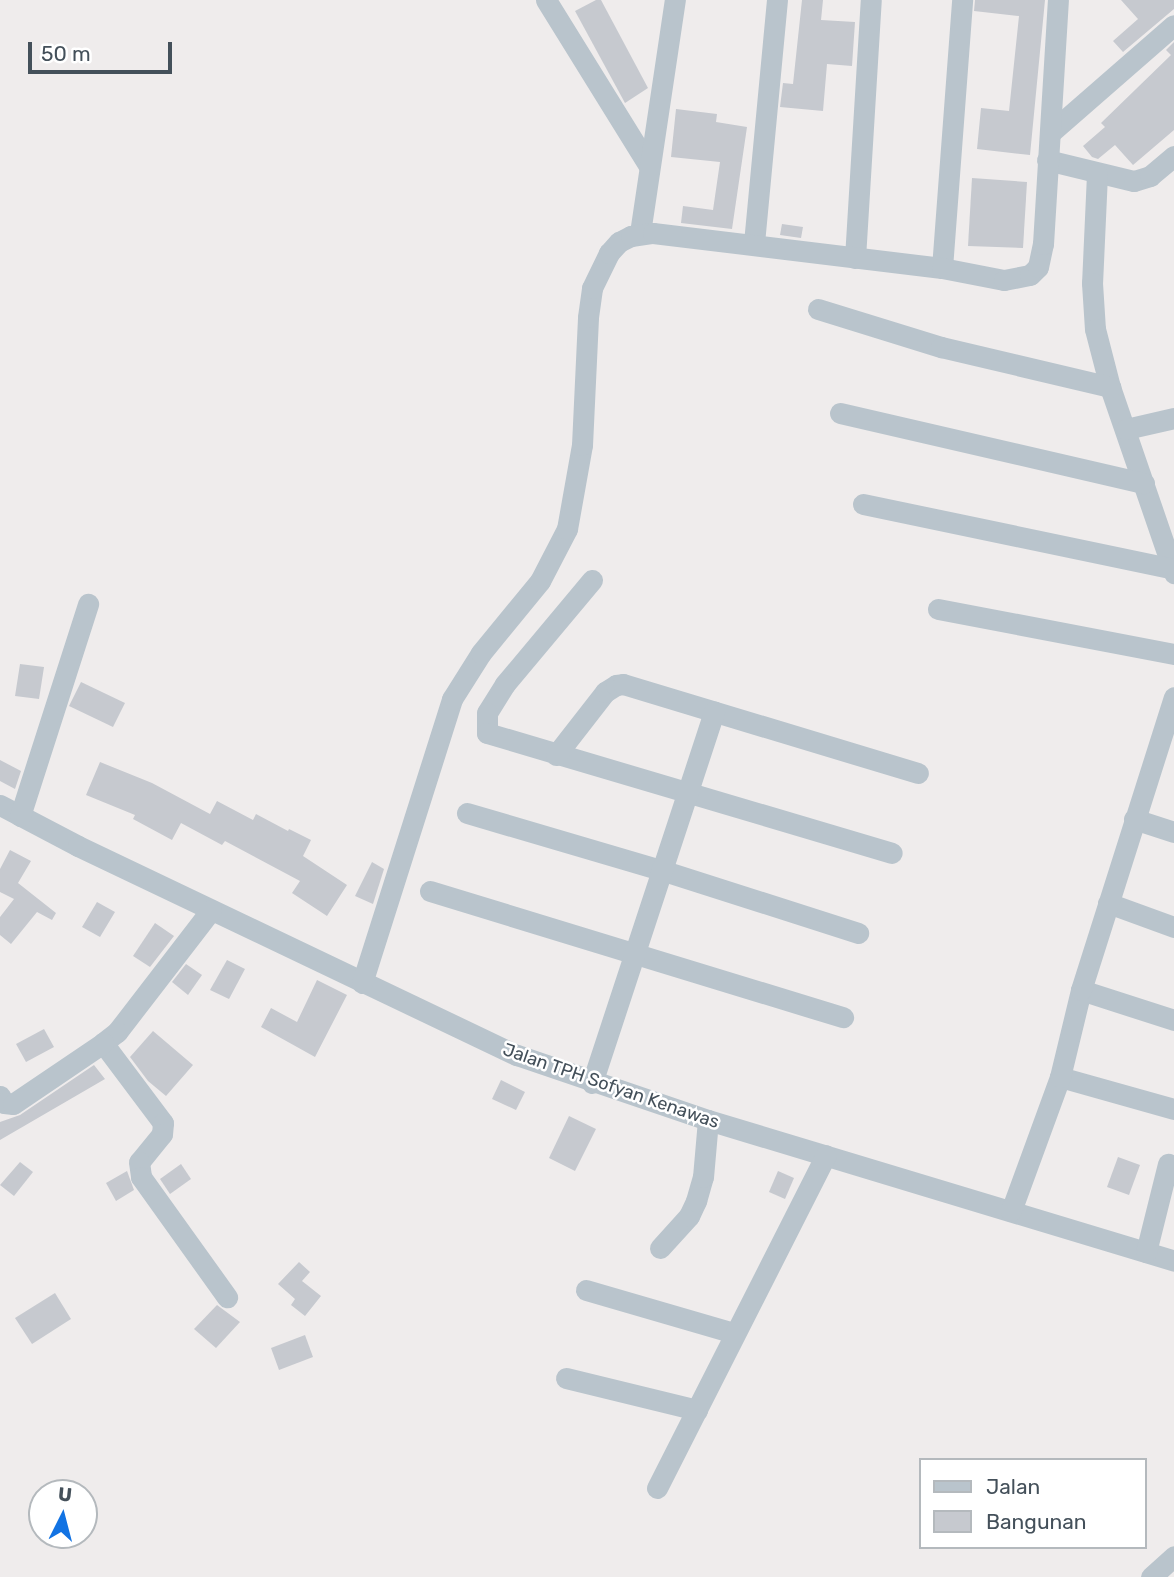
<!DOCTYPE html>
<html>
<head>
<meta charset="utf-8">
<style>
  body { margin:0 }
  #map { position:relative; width:1174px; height:1577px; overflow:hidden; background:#efecec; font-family:Rubik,sans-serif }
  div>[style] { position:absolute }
  .building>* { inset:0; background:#c6c9cf }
  .minor>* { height:21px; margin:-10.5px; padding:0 10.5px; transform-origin:10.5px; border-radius:10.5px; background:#b9c4cc }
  span { translate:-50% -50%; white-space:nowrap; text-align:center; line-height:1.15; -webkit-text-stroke:5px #fff; paint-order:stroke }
  .street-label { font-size:18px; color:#44505a }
  .legend { position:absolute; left:919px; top:1458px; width:228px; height:91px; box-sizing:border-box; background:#fff; border:2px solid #b4b9bd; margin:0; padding:9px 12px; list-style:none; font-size:21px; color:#44505a }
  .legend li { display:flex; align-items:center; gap:14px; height:35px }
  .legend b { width:35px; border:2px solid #b4b9bd }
  .north { position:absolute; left:28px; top:1479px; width:70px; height:70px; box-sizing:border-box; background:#fff; border:2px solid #b4b9bd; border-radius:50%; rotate:6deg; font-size:19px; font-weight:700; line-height:28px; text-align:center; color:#44505a }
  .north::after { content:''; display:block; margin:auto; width:24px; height:32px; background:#1273e3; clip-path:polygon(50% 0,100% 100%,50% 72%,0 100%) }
  .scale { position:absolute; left:28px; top:42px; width:144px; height:32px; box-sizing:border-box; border:4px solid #44505a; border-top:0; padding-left:9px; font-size:21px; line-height:24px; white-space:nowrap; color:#44505a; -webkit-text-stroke:5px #fff; paint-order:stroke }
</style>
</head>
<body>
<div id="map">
  <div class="building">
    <div style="clip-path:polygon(596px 0,601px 0,648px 88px,625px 103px,575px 11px)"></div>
    <div style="clip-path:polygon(802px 0,823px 0,821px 20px,855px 22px,852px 66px,827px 64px,823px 111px,780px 107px,783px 83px,793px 84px)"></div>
    <div style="clip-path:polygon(975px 0,1045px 0,1030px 155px,977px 149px,981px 108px,1009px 111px,1019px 16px,974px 11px)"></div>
    <div style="clip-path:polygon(1121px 0,1174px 0,1174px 9px,1123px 52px,1113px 41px,1138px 19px)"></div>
    <div style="clip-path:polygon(1174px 42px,1174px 130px,1133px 165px,1115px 145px,1098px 159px,1092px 157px,1083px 146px,1105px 127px,1101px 123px,1171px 55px,1166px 50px)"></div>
    <div style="clip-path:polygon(676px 109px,717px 114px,716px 122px,747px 127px,732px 229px,681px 223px,683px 206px,713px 210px,720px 162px,671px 157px)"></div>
    <div style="clip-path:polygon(972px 178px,1027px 182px,1023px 248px,968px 246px)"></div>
    <div style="clip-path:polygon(782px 224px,803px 227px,801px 238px,780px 235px)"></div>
    <div style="clip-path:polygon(20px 664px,44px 667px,39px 699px,15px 696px)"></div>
    <div style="clip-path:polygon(81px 682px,125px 703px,113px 727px,69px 706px)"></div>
    <div style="clip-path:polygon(0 760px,21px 771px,15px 789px,0 781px)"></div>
    <div style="clip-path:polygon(100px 762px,152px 783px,210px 814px,217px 801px,253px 820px,256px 814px,288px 831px,289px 829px,311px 840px,303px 856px,347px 885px,327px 916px,292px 893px,300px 881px,225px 841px,222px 845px,181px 823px,172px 840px,133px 819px,135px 815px,86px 795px)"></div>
    <div style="clip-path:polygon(10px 850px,31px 861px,18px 883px,56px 913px,52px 920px,37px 912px,11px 944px,0 935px,0 917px,14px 899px,0 892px,0 869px)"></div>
    <div style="clip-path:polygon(372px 862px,384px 869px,373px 904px,355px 896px)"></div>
    <div style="clip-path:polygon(97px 902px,115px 912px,100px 937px,82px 927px)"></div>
    <div style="clip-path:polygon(155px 923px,174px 936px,150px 967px,133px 956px)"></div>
    <div style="clip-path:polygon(227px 960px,245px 969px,229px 999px,210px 990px)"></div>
    <div style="clip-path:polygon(186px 964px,202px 975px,188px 995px,172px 982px)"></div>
    <div style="clip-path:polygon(317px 980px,347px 995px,315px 1057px,261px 1027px,271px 1008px,297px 1022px)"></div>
    <div style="clip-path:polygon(44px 1029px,54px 1047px,26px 1062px,16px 1044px)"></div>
    <div style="clip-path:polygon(153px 1031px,193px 1065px,166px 1096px,148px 1081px,130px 1057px)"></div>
    <div style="clip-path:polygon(94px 1065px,105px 1079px,0 1140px,0 1122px,20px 1115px)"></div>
    <div style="clip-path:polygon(501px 1080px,525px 1092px,516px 1110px,492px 1099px)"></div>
    <div style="clip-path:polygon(569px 1116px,596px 1129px,575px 1171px,549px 1158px)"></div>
    <div style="clip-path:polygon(1118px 1157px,1140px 1165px,1129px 1195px,1107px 1187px)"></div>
    <div style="clip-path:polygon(20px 1162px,33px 1172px,14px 1196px,0 1185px)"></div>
    <div style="clip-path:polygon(181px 1164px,191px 1179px,170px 1194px,160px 1179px)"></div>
    <div style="clip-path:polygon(127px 1171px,134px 1190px,116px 1201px,106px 1183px)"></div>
    <div style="clip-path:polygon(778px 1171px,794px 1178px,785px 1199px,769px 1192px)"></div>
    <div style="clip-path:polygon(299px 1262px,310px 1272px,302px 1281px,321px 1296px,305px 1316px,291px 1305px,295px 1299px,278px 1284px)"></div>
    <div style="clip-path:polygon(55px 1293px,71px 1319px,32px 1344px,15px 1318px)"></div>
    <div style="clip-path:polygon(217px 1305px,240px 1322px,216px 1348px,194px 1329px)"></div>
    <div style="clip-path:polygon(305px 1335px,313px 1357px,279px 1370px,271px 1348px)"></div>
  </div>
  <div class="minor">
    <div style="left:546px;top:0;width:195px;rotate:58.2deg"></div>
    <div style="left:1050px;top:133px;width:164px;rotate:-41.1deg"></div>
    <div style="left:1047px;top:160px;width:89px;rotate:13.6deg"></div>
    <div style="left:1134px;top:181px;width:17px;rotate:-17deg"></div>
    <div style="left:1150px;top:176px;width:31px;rotate:-40deg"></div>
    <div style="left:1097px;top:174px;width:109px;rotate:92.6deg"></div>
    <div style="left:1092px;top:283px;width:46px;rotate:86.3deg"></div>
    <div style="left:1095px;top:329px;width:60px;rotate:75.5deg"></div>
    <div style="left:1110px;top:387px;width:197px;rotate:71deg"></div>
    <div style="left:640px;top:233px;width:236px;rotate:-81.5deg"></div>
    <div style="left:754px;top:243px;width:244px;rotate:-84.6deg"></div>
    <div style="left:855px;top:258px;width:258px;rotate:-86.5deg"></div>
    <div style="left:942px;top:268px;width:269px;rotate:-85.7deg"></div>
    <div style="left:818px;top:309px;width:129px;rotate:17.2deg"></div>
    <div style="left:941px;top:347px;width:174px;rotate:13.3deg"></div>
    <div style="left:840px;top:413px;width:312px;rotate:13deg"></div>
    <div style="left:1126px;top:429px;width:49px;rotate:-12.9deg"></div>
    <div style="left:863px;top:504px;width:317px;rotate:11.8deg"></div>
    <div style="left:592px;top:580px;width:136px;rotate:129.9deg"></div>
    <div style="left:505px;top:684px;width:34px;rotate:122deg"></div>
    <div style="left:487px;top:713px;width:20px;rotate:90deg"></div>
    <div style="left:487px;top:733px;width:422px;rotate:16.5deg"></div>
    <div style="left:938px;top:609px;width:240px;rotate:10.8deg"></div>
    <div style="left:556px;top:755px;width:80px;rotate:-52.1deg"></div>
    <div style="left:605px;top:692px;width:13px;rotate:-32deg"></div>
    <div style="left:616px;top:685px;width:7px;rotate:-8deg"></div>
    <div style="left:623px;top:684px;width:308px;rotate:16.8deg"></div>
    <div style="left:0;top:805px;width:88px;rotate:27.7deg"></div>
    <div style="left:78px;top:846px;width:486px;rotate:25.5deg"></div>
    <div style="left:517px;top:1055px;width:202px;rotate:18.8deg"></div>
    <div style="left:708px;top:1120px;width:487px;rotate:16.8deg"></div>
    <div style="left:467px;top:813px;width:202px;rotate:16.4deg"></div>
    <div style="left:661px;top:870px;width:207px;rotate:17.7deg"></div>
    <div style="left:20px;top:816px;width:223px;rotate:-72.2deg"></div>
    <div style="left:1134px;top:819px;width:42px;rotate:18deg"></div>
    <div style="left:430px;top:891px;width:432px;rotate:17deg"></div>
    <div style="left:1108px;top:903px;width:70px;rotate:20deg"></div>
    <div style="left:211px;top:910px;width:154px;rotate:127.6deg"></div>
    <div style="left:117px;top:1032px;width:18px;rotate:142deg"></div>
    <div style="left:103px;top:1043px;width:100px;rotate:53.1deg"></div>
    <div style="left:163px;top:1123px;width:11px;rotate:95deg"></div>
    <div style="left:162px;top:1134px;width:36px;rotate:129deg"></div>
    <div style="left:139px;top:1162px;width:15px;rotate:82deg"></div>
    <div style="left:141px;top:1177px;width:148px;rotate:54.4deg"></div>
    <div style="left:362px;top:983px;width:298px;rotate:-72.4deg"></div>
    <div style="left:452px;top:699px;width:54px;rotate:-57.8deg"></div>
    <div style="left:481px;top:653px;width:93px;rotate:-50.7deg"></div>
    <div style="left:540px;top:581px;width:59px;rotate:-62.6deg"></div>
    <div style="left:567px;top:529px;width:85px;rotate:-79.9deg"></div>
    <div style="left:582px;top:445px;width:128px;rotate:-87.3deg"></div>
    <div style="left:588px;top:317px;width:29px;rotate:-82deg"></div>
    <div style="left:592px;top:288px;width:39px;rotate:-64deg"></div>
    <div style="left:609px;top:253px;width:15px;rotate:-48deg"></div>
    <div style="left:619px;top:242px;width:13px;rotate:-27deg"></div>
    <div style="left:631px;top:236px;width:22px;rotate:-8deg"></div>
    <div style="left:653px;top:233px;width:291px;rotate:6.9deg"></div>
    <div style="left:942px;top:268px;width:63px;rotate:11deg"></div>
    <div style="left:1004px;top:280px;width:26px;rotate:-11deg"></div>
    <div style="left:1030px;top:275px;width:11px;rotate:-45deg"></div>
    <div style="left:1038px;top:267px;width:24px;rotate:-78deg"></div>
    <div style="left:1043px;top:244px;width:244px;rotate:-86.5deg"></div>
    <div style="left:1081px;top:990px;width:98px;rotate:17.9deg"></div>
    <div style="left:1060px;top:1077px;width:118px;rotate:15.7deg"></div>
    <div style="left:592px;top:1083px;width:391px;rotate:-71.8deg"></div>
    <div style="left:0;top:1096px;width:8px;rotate:60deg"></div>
    <div style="left:4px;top:1103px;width:9px;rotate:6deg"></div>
    <div style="left:13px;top:1104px;width:109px;rotate:-34.1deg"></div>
    <div style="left:1011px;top:1211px;width:143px;rotate:-69.9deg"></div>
    <div style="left:1060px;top:1077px;width:89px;rotate:-76.4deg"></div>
    <div style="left:1081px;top:990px;width:307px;rotate:-72.4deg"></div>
    <div style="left:660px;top:1248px;width:43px;rotate:-47.8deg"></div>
    <div style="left:689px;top:1216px;width:17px;rotate:-65deg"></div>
    <div style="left:696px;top:1201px;width:25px;rotate:-74deg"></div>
    <div style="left:703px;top:1177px;width:57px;rotate:-85deg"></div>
    <div style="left:1146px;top:1252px;width:91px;rotate:-76deg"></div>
    <div style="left:586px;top:1290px;width:154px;rotate:16.2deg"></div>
    <div style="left:566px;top:1378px;width:135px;rotate:13.7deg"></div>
    <div style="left:657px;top:1488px;width:373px;rotate:-63.1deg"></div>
    <div style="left:1151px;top:1577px;width:31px;rotate:-42deg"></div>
  </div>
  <div class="street-label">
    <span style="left:611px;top:1086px;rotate:19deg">Jalan TPH Sofyan Kenawas</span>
  </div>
  <ul class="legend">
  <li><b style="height:9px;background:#b9c4cc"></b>Jalan</li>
  <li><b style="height:19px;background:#c6c9cf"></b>Bangunan</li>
  </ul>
  <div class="north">U</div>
  <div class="scale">50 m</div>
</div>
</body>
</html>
